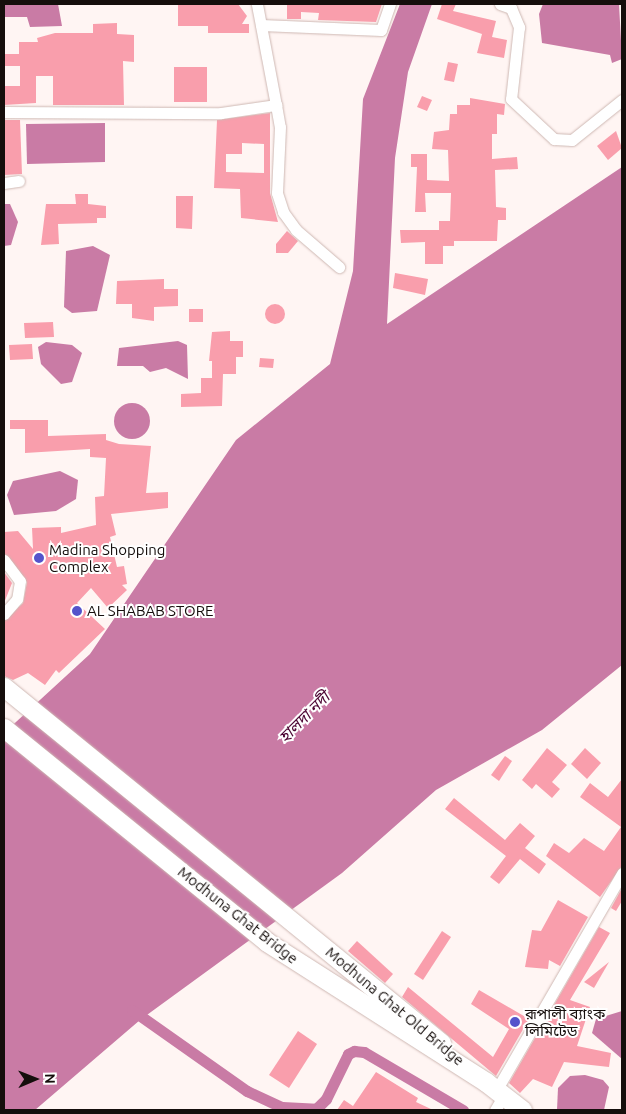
<!DOCTYPE html>
<html>
<head>
<meta charset="utf-8">
<style>
  body { margin:0 }
  #map { position:relative; width:626px; height:1114px; overflow:hidden; background:#fff5f3; font-family:Ubuntu,"Noto Sans Bengali",sans-serif }
  div>[style] { position:absolute }
  .water>* { inset:0; background:#c97ba5 }
  .round { border-radius:50% }
  .canal>* { height:11px; margin:-5.5px; padding:0 5.5px; transform-origin:5.5px; border-radius:5.5px; background:#c97ba5 }
  .building>* { inset:0; background:#f99eac }
  .roads { filter:drop-shadow(0 0 1px #ceb8b3) drop-shadow(0 0 1px #ceb8b3) }
  .street>* { height:11px; margin:-5.5px; padding:0 5.5px; transform-origin:5.5px; border-radius:5.5px; background:#fff }
  .primary>* { height:19px; margin:-9.5px; padding:0 9.5px; transform-origin:9.5px; border-radius:9.5px; background:#fff }
  .dots>* { width:14px; height:14px; translate:-50% -50%; box-sizing:border-box; border:2px solid #fff; border-radius:50% }
  span { translate:-50% -50%; white-space:nowrap; text-align:center; line-height:1.15; -webkit-text-stroke:4px #fff; paint-order:stroke }
  .poi-label { font-size:15px; color:#150e0c }
  .left { translate:0 -50%; text-align:left }
  .street-label { font-size:15px; color:#150e0c }
  .water-label { font-size:16px; color:#4d0634; font-style:italic }
  .frame { position:absolute; inset:0; border:5px solid #150e0c; pointer-events:none }
  .north { position:absolute; left:10px; top:1054px; width:50px; height:50px; -webkit-text-stroke:4px #fff; paint-order:stroke; rotate:89deg; font-size:14px; font-weight:700; line-height:20px; text-align:center; color:#150e0c }
  .north::after { content:''; display:block; margin:auto; width:18px; height:22px; background:#150e0c; clip-path:polygon(50% 0,100% 100%,50% 72%,0 100%) }
</style>
</head>
<body>
<div id="map">
  <div class="water">
    <div style="clip-path:polygon(4px 4px,58px 4px,62px 26px,30px 27px,27px 17px,4px 17px)"></div>
    <div style="clip-path:polygon(400px 4px,432px 4px,408px 72px,395px 158px,387px 324px,622px 167px,622px 665px,542px 730px,436px 790px,342px 873px,140px 1020px,35px 1110px,4px 1110px,4px 733px,90px 654px,236px 440px,330px 364px,353px 271px,363px 99px)"></div>
    <div style="clip-path:polygon(543px 4px,619px 4px,622px 59px,612px 63px,610px 55px,542px 43px,539px 14px)"></div>
    <div style="clip-path:polygon(105px 123px,105px 162px,27px 164px,26px 124px)"></div>
    <div style="clip-path:polygon(4px 204px,10px 204px,18px 222px,11px 245px,4px 246px)"></div>
    <div style="clip-path:polygon(93px 246px,110px 255px,97px 311px,72px 313px,64px 307px,66px 251px)"></div>
    <div style="clip-path:polygon(178px 341px,187px 345px,188px 379px,166px 368px,150px 372px,143px 366px,117px 366px,119px 348px)"></div>
    <div style="clip-path:polygon(46px 342px,72px 345px,82px 353px,72px 382px,61px 384px,41px 364px,38px 347px)"></div>
    <div class="round" style="left:114px;top:403px;width:36px;height:36px"></div>
    <div style="clip-path:polygon(60px 471px,78px 480px,76px 499px,56px 511px,14px 515px,7px 495px,13px 481px)"></div>
    <div style="clip-path:polygon(622px 1011px,622px 1059px,592px 1033px,596px 1019px)"></div>
    <div style="clip-path:polygon(585px 1075px,603px 1080px,609px 1087px,604px 1110px,557px 1110px,558px 1088px,570px 1076px)"></div>
  </div>
  <div class="canal">
    <div style="left:132px;top:1010px;width:141px;rotate:35.2deg"></div>
    <div style="left:247px;top:1091px;width:38px;rotate:25deg"></div>
    <div style="left:282px;top:1107px;width:34px;rotate:3deg"></div>
    <div style="left:316px;top:1109px;width:14px;rotate:-45deg"></div>
    <div style="left:326px;top:1099px;width:50px;rotate:-63.9deg"></div>
    <div style="left:348px;top:1054px;width:7px;rotate:-27deg"></div>
    <div style="left:354px;top:1051px;width:10px;rotate:6deg"></div>
    <div style="left:364px;top:1052px;width:115px;rotate:30.4deg"></div>
  </div>
  <div class="building">
    <div style="clip-path:polygon(178px 4px,238px 4px,247px 16px,242px 24px,249px 24px,249px 33px,208px 33px,208px 26px,178px 26px)"></div>
    <div style="clip-path:polygon(287px 4px,382px 4px,376px 22px,318px 20px,319px 13px,301px 12px,301px 19px,287px 19px)"></div>
    <div style="clip-path:polygon(442px 4px,456px 4px,453px 11px,496px 21px,492px 37px,507px 40px,504px 58px,477px 53px,482px 34px,437px 19px)"></div>
    <div style="clip-path:polygon(117px 23px,117px 34px,134px 35px,134px 62px,123px 61px,124px 105px,53px 105px,53px 76px,36px 76px,36px 103px,4px 105px,4px 86px,20px 86px,20px 66px,4px 66px,4px 54px,19px 54px,19px 42px,38px 42px,37px 38px,55px 33px,93px 33px,93px 24px)"></div>
    <div style="clip-path:polygon(448px 62px,458px 64px,454px 82px,444px 80px)"></div>
    <div style="clip-path:polygon(174px 67px,207px 67px,207px 102px,174px 102px)"></div>
    <div style="clip-path:polygon(422px 96px,432px 100px,427px 111px,417px 107px)"></div>
    <div style="clip-path:polygon(470px 98px,505px 104px,504px 115px,497px 114px,497px 134px,492px 134px,492px 159px,517px 157px,518px 169px,495px 170px,496px 207px,506px 208px,506px 220px,498px 220px,497px 241px,454px 241px,454px 246px,443px 246px,443px 264px,425px 264px,425px 242px,401px 243px,400px 230px,439px 230px,439px 221px,450px 221px,451px 193px,425px 193px,426px 212px,415px 212px,417px 167px,411px 167px,411px 154px,427px 154px,427px 180px,449px 181px,448px 150px,432px 149px,434px 132px,449px 130px,450px 114px,457px 114px,457px 105px,470px 105px)"></div>
    <div style="clip-path:polygon(evenodd,270px 113px,270px 193px,278px 222px,241px 218px,240px 189px,214px 188px,217px 120px,270px 113px,242px 143px,264px 144px,264px 173px,226px 172px,226px 154px,242px 154px,242px 143px)"></div>
    <div style="clip-path:polygon(4px 120px,20px 120px,22px 174px,4px 175px)"></div>
    <div style="clip-path:polygon(616px 131px,622px 148px,608px 160px,597px 146px)"></div>
    <div style="clip-path:polygon(75px 194px,88px 194px,88px 204px,106px 206px,106px 218px,97px 218px,97px 223px,58px 224px,59px 244px,41px 245px,46px 204px,76px 204px)"></div>
    <div style="clip-path:polygon(176px 196px,193px 196px,192px 229px,176px 228px)"></div>
    <div style="clip-path:polygon(287px 231px,298px 241px,288px 253px,276px 253px,276px 244px)"></div>
    <div style="clip-path:polygon(395px 273px,428px 279px,425px 295px,393px 288px)"></div>
    <div style="clip-path:polygon(164px 279px,164px 289px,178px 289px,178px 306px,154px 307px,154px 321px,132px 318px,132px 304px,116px 304px,117px 281px)"></div>
    <div class="round" style="left:265px;top:304px;width:20px;height:20px"></div>
    <div style="clip-path:polygon(189px 309px,203px 309px,203px 322px,189px 322px)"></div>
    <div style="clip-path:polygon(53px 322px,54px 337px,25px 338px,24px 323px)"></div>
    <div style="clip-path:polygon(230px 331px,230px 341px,243px 341px,243px 357px,236px 357px,236px 374px,223px 374px,222px 406px,181px 407px,181px 394px,201px 393px,201px 378px,212px 378px,212px 361px,209px 361px,212px 332px)"></div>
    <div style="clip-path:polygon(32px 344px,33px 359px,10px 360px,9px 345px)"></div>
    <div style="clip-path:polygon(260px 358px,274px 359px,273px 368px,259px 367px)"></div>
    <div style="clip-path:polygon(10px 420px,48px 420px,48px 436px,106px 434px,106px 440px,119px 444px,151px 446px,146px 493px,168px 492px,168px 508px,111px 514px,116px 535px,110px 537px,117px 567px,124px 566px,127px 584px,122px 585px,127px 590px,108px 608px,91px 588px,77px 603px,105px 629px,59px 673px,56px 670px,45px 685px,28px 673px,13px 680px,4px 676px,4px 621px,23px 603px,27px 582px,4px 553px,4px 532px,18px 531px,33px 549px,32px 528px,61px 527px,61px 533px,96px 525px,95px 497px,104px 496px,106px 458px,90px 457px,90px 449px,25px 453px,25px 429px,10px 429px)"></div>
    <div style="clip-path:polygon(4px 572px,12px 583px,4px 603px)"></div>
    <div style="clip-path:polygon(547px 748px,567px 765px,552px 782px,560px 789px,552px 798px,536px 784px,532px 789px,522px 780px)"></div>
    <div style="clip-path:polygon(585px 748px,601px 763px,587px 779px,571px 764px)"></div>
    <div style="clip-path:polygon(505px 756px,512px 761px,499px 781px,491px 775px)"></div>
    <div style="clip-path:polygon(622px 779px,622px 866px,600px 897px,546px 856px,554px 843px,569px 853px,584px 838px,604px 851px,621px 827px,580px 797px,590px 783px,608px 797px)"></div>
    <div style="clip-path:polygon(454px 798px,505px 840px,520px 823px,535px 836px,525px 848px,546px 864px,539px 874px,520px 859px,499px 884px,490px 877px,506px 856px,445px 809px)"></div>
    <div style="clip-path:polygon(622px 888px,622px 901px,616px 911px,611px 908px)"></div>
    <div style="clip-path:polygon(558px 900px,588px 917px,560px 966px,549px 960px,548px 969px,525px 967px,532px 930px,541px 931px)"></div>
    <div style="clip-path:polygon(599px 927px,610px 933px,570px 1000px,590px 1007px,577px 1046px,611px 1053px,609px 1067px,564px 1062px,552px 1087px,533px 1079px,520px 1093px,509px 1083px)"></div>
    <div style="clip-path:polygon(442px 931px,451px 937px,423px 980px,414px 974px)"></div>
    <div style="clip-path:polygon(357px 941px,393px 974px,385px 983px,348px 951px)"></div>
    <div style="clip-path:polygon(609px 962px,594px 988px,584px 982px)"></div>
    <div style="clip-path:polygon(408px 987px,493px 1057px,509px 1029px,471px 1004px,479px 990px,529px 1019px,496px 1076px,402px 997px)"></div>
    <div style="clip-path:polygon(298px 1031px,317px 1044px,289px 1088px,269px 1075px)"></div>
    <div style="clip-path:polygon(376px 1072px,418px 1098px,416px 1102px,433px 1110px,337px 1110px,344px 1100px,353px 1106px)"></div>
  </div>
  <div class="roads">
    <div class="street">
      <div style="left:500px;top:4px;width:12px;rotate:20deg"></div>
      <div style="left:511px;top:8px;width:21px;rotate:67deg"></div>
      <div style="left:519px;top:27px;width:72px;rotate:96.3deg"></div>
      <div style="left:511px;top:99px;width:59px;rotate:42.9deg"></div>
      <div style="left:554px;top:139px;width:18px;rotate:3deg"></div>
      <div style="left:572px;top:140px;width:64px;rotate:-38.7deg"></div>
      <div style="left:261px;top:25px;width:120px;rotate:2.4deg"></div>
      <div style="left:381px;top:30px;width:28px;rotate:-71deg"></div>
      <div style="left:276px;top:105px;width:22px;rotate:80deg"></div>
      <div style="left:280px;top:127px;width:66px;rotate:92.6deg"></div>
      <div style="left:277px;top:193px;width:20px;rotate:72deg"></div>
      <div style="left:283px;top:212px;width:22px;rotate:54deg"></div>
      <div style="left:296px;top:230px;width:57px;rotate:40.7deg"></div>
      <div style="left:4px;top:112px;width:217px;rotate:0.3deg"></div>
      <div style="left:221px;top:113px;width:56px;rotate:-8.3deg"></div>
      <div style="left:276px;top:105px;width:103px;rotate:-100.7deg"></div>
      <div style="left:4px;top:183px;width:15px;rotate:-8deg"></div>
      <div style="left:4px;top:560px;width:26px;rotate:53deg"></div>
      <div style="left:20px;top:581px;width:18px;rotate:99deg"></div>
      <div style="left:17px;top:599px;width:20px;rotate:131deg"></div>
      <div style="left:497px;top:1089px;width:250px;rotate:-59.9deg"></div>
      <div style="left:495px;top:1110px;width:17px;rotate:-59deg"></div>
    </div>
    <div class="primary">
      <div style="left:4px;top:687px;width:564px;rotate:39.17deg"></div>
      <div style="left:4px;top:728px;width:339px;rotate:39.1deg"></div>
      <div style="left:267px;top:942px;width:260px;rotate:32.6deg"></div>
      <div style="left:486px;top:1082px;width:46px;rotate:37.9deg"></div>
    </div>
  </div>
  <div class="dots">
    <div style="left:39px;top:558px;background:#5553cb"></div>
    <div style="left:77px;top:611px;background:#5553cb"></div>
    <div style="left:515px;top:1022px;background:#5553cb"></div>
  </div>
  <div class="poi-label">
    <span class="left" style="left:49px;top:558px">Madina Shopping<br>Complex</span>
    <span class="left" style="left:87px;top:611px">AL SHABAB STORE</span>
    <span class="left" style="left:525px;top:1022px">রূপালী ব্যাংক<br>লিমিটেড</span>
  </div>
  <div class="street-label">
    <span style="left:238px;top:915px;rotate:38deg">Modhuna Ghat Bridge</span>
    <span style="left:395px;top:1006px;rotate:40deg">Modhuna Ghat Old Bridge</span>
  </div>
  <div class="water-label">
    <span style="left:304px;top:717px;rotate:-45deg">হালদা নদী</span>
  </div>
  <div class="frame"></div>
  <div class="north">N</div>
</div>
</body>
</html>
